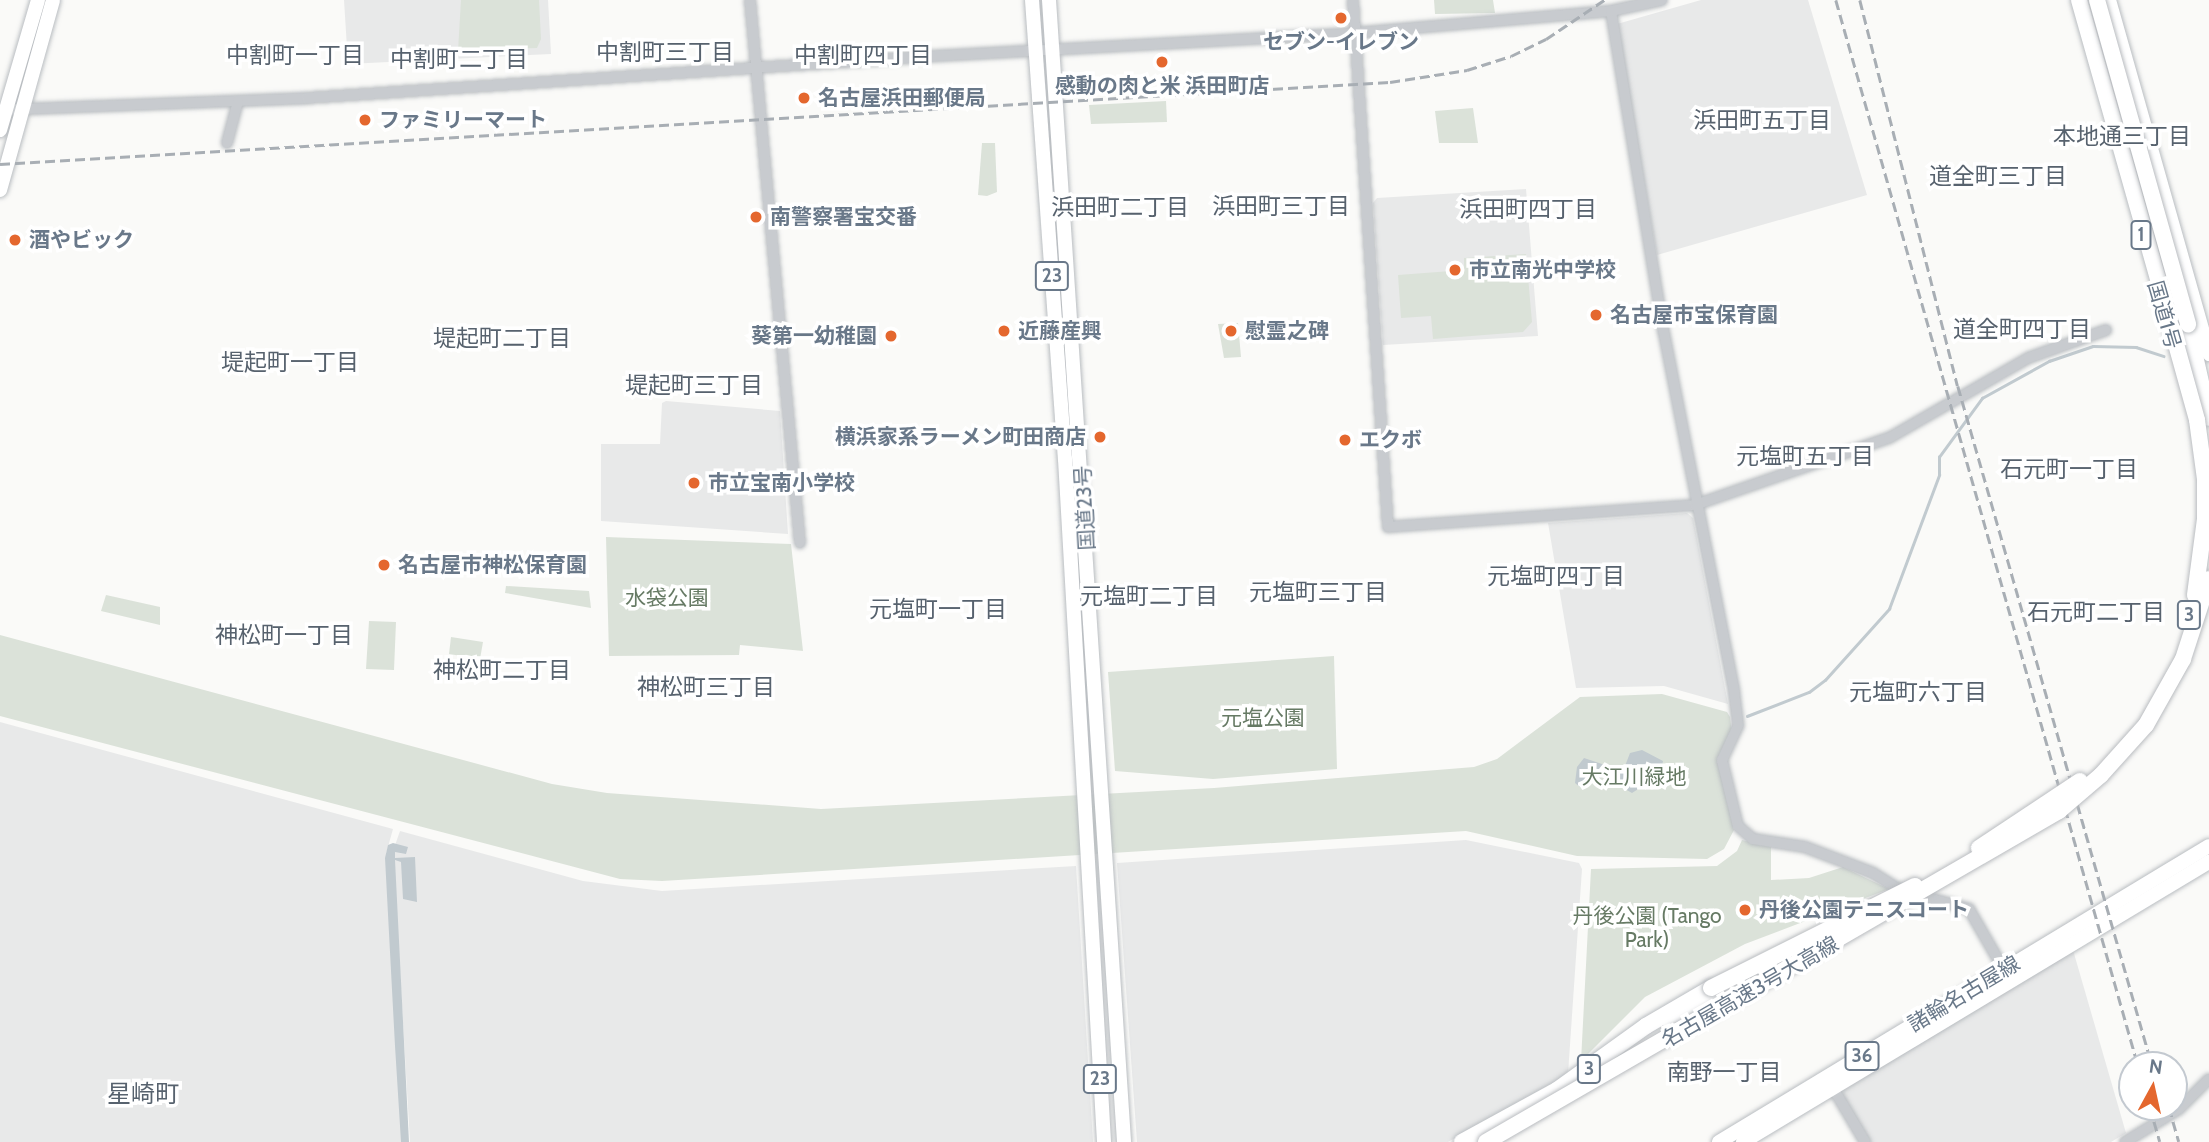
<!DOCTYPE html>
<html>
<head>
<meta charset="utf-8">
<style>
  body { margin:0 }
  #map { position:relative; width:2209px; height:1142px; overflow:hidden; background:#fafaf8; font-family:Cabin,"Noto Sans JP",sans-serif }
  div>[style] { position:absolute }
  .built>* { inset:0; background:#e8e9e9 }
  .green>* { inset:0; background:#dbe2d9 }
  .water>* { inset:0; background:#c1cacf }
  .stream>* { height:2.5px; margin:-1.25px; padding:0 1.25px; transform-origin:1.25px; border-radius:1.25px; background:#c1cacf }
  .roads { filter:drop-shadow(0 0 2px #b9bdc1) drop-shadow(0 0 2px #b9bdc1) }
  .tertiary>* { height:10px; margin:-5px; padding:0 5px; transform-origin:5px; border-radius:5px; background:#c8cbcf }
  .primary>* { height:14px; margin:-7px; padding:0 7px; transform-origin:7px; border-radius:7px; background:#fff }
  .trunk>* { height:14px; margin:-7px; padding:0 7px; transform-origin:7px; border-radius:7px; background:#fff }
  .motorway>* { height:16px; margin:-8px; padding:0 8px; transform-origin:8px; border-radius:8px; background:#fff }
  .rail>* { height:2.5px; margin-top:-1.25px; transform-origin:0; background:repeating-linear-gradient(90deg,#a8aeb4 0 10px,transparent 0 15px) }
  .bridges { filter:drop-shadow(0 0 2px #b9bcc0) drop-shadow(0 0 2px #b9bcc0) }
  .motorway-bridge>* { height:16px; margin:-8px; padding:0 8px; transform-origin:8px; border-radius:8px; background:#fff }
  .dots>* { width:19px; height:19px; translate:-50% -50%; box-sizing:border-box; border:4px solid #fff; border-radius:50% }
  span { translate:-50% -50%; white-space:nowrap; text-align:center; line-height:1.15; -webkit-text-stroke:7px #fff; paint-order:stroke }
  .shield-label span { padding:2px 5px; background:#fff; border:2px solid; border-radius:5px; -webkit-text-stroke-width:0 }
  .shield-label { font-size:19px; color:#697889; font-weight:700 }
  .poi-label { font-size:21px; color:#697889; font-weight:700 }
  .left { translate:0 -50%; text-align:left }
  .right { translate:-100% -50%; text-align:right }
  .street-label { font-size:21px; color:#697889 }
  .park-label { font-size:21px; color:#667a64 }
  .neighbourhood-label { font-size:23px; color:#57626e }
  .quarter-label { font-size:24px; color:#57626e }
  .north { position:absolute; left:2118px; top:1051px; width:70px; height:70px; box-sizing:border-box; background:#fff; border:2px solid #c3c9d0; border-radius:50%; rotate:8deg; font-size:19px; font-weight:700; line-height:28px; text-align:center; color:#697889 }
  .north::after { content:''; display:block; margin:auto; width:24px; height:32px; background:#e4672e; clip-path:polygon(50% 0,100% 100%,50% 72%,0 100%) }
</style>
</head>
<body>
<div id="map">
  <div class="built">
    <div style="clip-path:polygon(344px 0,548px 0,551px 54px,348px 64px)"></div>
    <div style="clip-path:polygon(1701px 0,1808px 0,1867px 195px,1657px 255px,1617px 24px)"></div>
    <div style="clip-path:polygon(1526px 189px,1538px 336px,1383px 345px,1373px 203px,1377px 198px)"></div>
    <div style="clip-path:polygon(666px 401px,780px 411px,788px 534px,601px 521px,601px 444px,660px 444px,662px 403px)"></div>
    <div style="clip-path:polygon(1687px 513px,1693px 518px,1728px 704px,1664px 686px,1576px 688px,1548px 523px)"></div>
    <div style="clip-path:polygon(0 722px,393px 829px,386px 854px,403px 1142px,0 1142px)"></div>
    <div style="clip-path:polygon(400px 831px,583px 881px,662px 891px,1076px 866px,1093px 1142px,410px 1142px,393px 851px)"></div>
    <div style="clip-path:polygon(1466px 840px,1579px 863px,1582px 869px,1568px 1074px,1448px 1142px,1137px 1142px,1117px 863px)"></div>
    <div style="clip-path:polygon(2073px 950px,2126px 1133px,2111px 1142px,1871px 1142px,1843px 1096px,1844px 1090px)"></div>
  </div>
  <div class="green">
    <div style="clip-path:polygon(461px 0,539px 0,541px 39px,537px 48px,458px 51px)"></div>
    <div style="clip-path:polygon(1434px 0,1493px 0,1495px 13px,1435px 14px)"></div>
    <div style="clip-path:polygon(1166px 101px,1167px 122px,1091px 124px,1089px 105px)"></div>
    <div style="clip-path:polygon(1473px 108px,1478px 143px,1439px 143px,1435px 111px)"></div>
    <div style="clip-path:polygon(982px 143px,995px 143px,997px 192px,987px 196px,978px 195px)"></div>
    <div style="clip-path:polygon(1526px 254px,1532px 322px,1523px 332px,1433px 339px,1431px 316px,1401px 318px,1398px 275px,1464px 270px,1464px 258px)"></div>
    <div style="clip-path:polygon(1238px 323px,1241px 357px,1224px 358px,1218px 324px)"></div>
    <div style="clip-path:polygon(606px 537px,791px 544px,803px 651px,740px 645px,739px 655px,609px 656px)"></div>
    <div style="clip-path:polygon(506px 586px,589px 591px,591px 608px,505px 593px)"></div>
    <div style="clip-path:polygon(106px 595px,160px 607px,160px 625px,101px 611px)"></div>
    <div style="clip-path:polygon(369px 621px,396px 622px,394px 670px,366px 669px)"></div>
    <div style="clip-path:polygon(0 635px,552px 784px,607px 793px,821px 809px,1214px 788px,1474px 767px,1497px 759px,1580px 697px,1662px 694px,1727px 712px,1730px 717px,1732px 733px,1717px 760px,1734px 830px,1724px 849px,1707px 859px,1577px 856px,1466px 831px,662px 881px,620px 879px,0 716px)"></div>
    <div style="clip-path:polygon(451px 637px,483px 642px,480px 659px,449px 654px)"></div>
    <div style="clip-path:polygon(1334px 656px,1337px 769px,1213px 779px,1115px 771px,1108px 672px)"></div>
    <div style="clip-path:polygon(1742px 840px,1771px 847px,1771px 880px,1809px 878px,1843px 867px,1889px 889px,1745px 944px,1645px 997px,1581px 1061px,1591px 869px,1717px 866px,1737px 851px)"></div>
  </div>
  <div class="water">
    <div style="clip-path:polygon(1642px 750px,1663px 761px,1660px 775px,1632px 793px,1604px 777px,1590px 778px,1580px 787px,1575px 783px,1577px 767px,1584px 758px,1617px 769px,1625px 766px,1630px 753px)"></div>
    <div style="clip-path:polygon(393px 843px,408px 847px,406px 854px,395px 852px,395px 858px,415px 857px,417px 902px,403px 899px,401px 862px,395px 860px,409px 1142px,401px 1142px,395px 1046px,385px 858px,388px 845px)"></div>
  </div>
  <div class="stream">
    <div style="left:1747px;top:716px;width:66px;rotate:-21.2deg"></div>
    <div style="left:1809px;top:692px;width:20px;rotate:-37deg"></div>
    <div style="left:1825px;top:680px;width:96px;rotate:-48deg"></div>
    <div style="left:1889px;top:609px;width:143px;rotate:-69.5deg"></div>
    <div style="left:1939px;top:475px;width:18px;rotate:-90deg"></div>
    <div style="left:1939px;top:457px;width:73px;rotate:-53.9deg"></div>
    <div style="left:1982px;top:398px;width:77px;rotate:-28.9deg"></div>
    <div style="left:2049px;top:361px;width:46px;rotate:-18.8deg"></div>
    <div style="left:2093px;top:346px;width:43px;rotate:1.3deg"></div>
    <div style="left:2136px;top:347px;width:29px;rotate:18deg"></div>
  </div>
  <div class="roads">
    <div class="tertiary">
      <div style="left:750px;top:0;width:545px;rotate:84.74deg"></div>
      <div style="left:1353px;top:0;width:528px;rotate:86.2deg"></div>
      <div style="left:1388px;top:527px;width:308px;rotate:-4.1deg"></div>
      <div style="left:1695px;top:505px;width:205px;rotate:-19.1deg"></div>
      <div style="left:1889px;top:438px;width:160px;rotate:-29.9deg"></div>
      <div style="left:2028px;top:358px;width:83px;rotate:-19.7deg"></div>
      <div style="left:1611px;top:11px;width:326px;rotate:80.7deg"></div>
      <div style="left:1664px;top:333px;width:365px;rotate:78.9deg"></div>
      <div style="left:1734px;top:691px;width:35px;rotate:83deg"></div>
      <div style="left:1738px;top:726px;width:38px;rotate:115deg"></div>
      <div style="left:1722px;top:760px;width:68px;rotate:76.4deg"></div>
      <div style="left:1738px;top:826px;width:20px;rotate:41deg"></div>
      <div style="left:1753px;top:839px;width:53px;rotate:8.7deg"></div>
      <div style="left:1805px;top:847px;width:73px;rotate:20.9deg"></div>
      <div style="left:1873px;top:873px;width:32px;rotate:32deg"></div>
      <div style="left:1900px;top:890px;width:72px;rotate:15.4deg"></div>
      <div style="left:1969px;top:909px;width:76px;rotate:60.1deg"></div>
      <div style="left:0;top:110px;width:307px;rotate:-2.2deg"></div>
      <div style="left:307px;top:98px;width:611px;rotate:-3.85deg"></div>
      <div style="left:917px;top:57px;width:439px;rotate:-3.1deg"></div>
      <div style="left:1355px;top:33px;width:257px;rotate:-4.9deg"></div>
      <div style="left:1611px;top:11px;width:52px;rotate:-12.2deg"></div>
      <div style="left:227px;top:143px;width:43px;rotate:-75.3deg"></div>
      <div style="left:1830px;top:1083px;width:69px;rotate:59.3deg"></div>
      <div style="left:2125px;top:1142px;width:63px;rotate:-31.4deg"></div>
      <div style="left:2179px;top:1109px;width:42px;rotate:-45deg"></div>
    </div>
    <div class="primary">
      <div style="left:1719px;top:1142px;width:572px;rotate:-31.14deg"></div>
      <div style="left:1743px;top:1142px;width:544px;rotate:-31deg"></div>
    </div>
    <div class="trunk">
      <div style="left:1032px;top:0;width:460px;rotate:85.9deg"></div>
      <div style="left:1065px;top:459px;width:684px;rotate:86.73deg"></div>
      <div style="left:1049px;top:0;width:1144px;rotate:86.24deg"></div>
      <div style="left:2109px;top:0;width:368px;rotate:74.2deg"></div>
      <div style="left:0;top:130px;width:135px;rotate:-73.7deg"></div>
      <div style="left:0;top:190px;width:197px;rotate:-74.4deg"></div>
    </div>
    <div class="motorway">
      <div style="left:2079px;top:0;width:339px;rotate:74.2deg"></div>
      <div style="left:2188px;top:324px;width:96px;rotate:77.4deg"></div>
      <div style="left:1671px;top:1027px;width:139px;rotate:-30.8deg"></div>
      <div style="left:1462px;top:1142px;width:108px;rotate:-28.7deg"></div>
      <div style="left:1557px;top:1090px;width:110px;rotate:-35.7deg"></div>
      <div style="left:1646px;top:1026px;width:75px;rotate:-30.3deg"></div>
    </div>
  </div>
  <div class="rail">
    <div style="left:1836px;top:0;width:1107px;rotate:74.17deg"></div>
    <div style="left:1860px;top:0;width:398px;rotate:75.8deg"></div>
    <div style="left:1958px;top:386px;width:706px;rotate:74.05deg"></div>
    <div style="left:0;top:164px;width:1392px;rotate:-3.38deg"></div>
    <div style="left:1390px;top:82px;width:78px;rotate:-8.9deg"></div>
    <div style="left:1467px;top:70px;width:46px;rotate:-17.7deg"></div>
    <div style="left:1511px;top:56px;width:39px;rotate:-26deg"></div>
    <div style="left:1546px;top:39px;width:70px;rotate:-33.9deg"></div>
    <div style="left:2150px;top:1107px;width:36px;rotate:74deg"></div>
    <div style="left:2169px;top:1107px;width:36px;rotate:74deg"></div>
  </div>
  <div class="bridges">
    <div class="motorway-bridge">
      <div style="left:2097px;top:0;width:337px;rotate:74.3deg"></div>
      <div style="left:2171px;top:326px;width:98px;rotate:74.5deg"></div>
      <div style="left:2197px;top:420px;width:60px;rotate:82.3deg"></div>
      <div style="left:2205px;top:479px;width:40px;rotate:90deg"></div>
      <div style="left:2205px;top:519px;width:77px;rotate:97.5deg"></div>
      <div style="left:1979px;top:848px;width:121px;rotate:-33.6deg"></div>
      <div style="left:1711px;top:988px;width:228px;rotate:-26.6deg"></div>
      <div style="left:1486px;top:1142px;width:662px;rotate:-30.01deg"></div>
      <div style="left:2059px;top:811px;width:55px;rotate:-40.6deg"></div>
      <div style="left:2101px;top:775px;width:67px;rotate:-48deg"></div>
      <div style="left:2146px;top:725px;width:76px;rotate:-60.7deg"></div>
      <div style="left:2183px;top:659px;width:84px;rotate:-72deg"></div>
    </div>
  </div>
  <div class="dots">
    <div style="left:1341px;top:18px;background:#e4672e"></div>
    <div style="left:1162px;top:62px;background:#e4672e"></div>
    <div style="left:804px;top:98px;background:#e4672e"></div>
    <div style="left:365px;top:120px;background:#e4672e"></div>
    <div style="left:756px;top:217px;background:#e4672e"></div>
    <div style="left:15px;top:240px;background:#e4672e"></div>
    <div style="left:1455px;top:270px;background:#e4672e"></div>
    <div style="left:1596px;top:315px;background:#e4672e"></div>
    <div style="left:1004px;top:331px;background:#e4672e"></div>
    <div style="left:1231px;top:331px;background:#e4672e"></div>
    <div style="left:891px;top:336px;background:#e4672e"></div>
    <div style="left:1100px;top:437px;background:#e4672e"></div>
    <div style="left:1345px;top:440px;background:#e4672e"></div>
    <div style="left:694px;top:483px;background:#e4672e"></div>
    <div style="left:384px;top:565px;background:#e4672e"></div>
    <div style="left:1745px;top:910px;background:#e4672e"></div>
  </div>
  <div class="shield-label">
    <span style="left:2141px;top:235px">1</span>
    <span style="left:1052px;top:276px">23</span>
    <span style="left:2189px;top:615px">3</span>
    <span style="left:1862px;top:1056px">36</span>
    <span style="left:1589px;top:1069px">3</span>
    <span style="left:1100px;top:1079px">23</span>
  </div>
  <div class="poi-label">
    <span style="left:1341px;top:42px">セブン-イレブン</span>
    <span style="left:1162px;top:86px">感動の肉と米 浜田町店</span>
    <span class="left" style="left:818px;top:98px">名古屋浜田郵便局</span>
    <span class="left" style="left:379px;top:120px">ファミリーマート</span>
    <span class="left" style="left:770px;top:217px">南警察署宝交番</span>
    <span class="left" style="left:29px;top:240px">酒やビック</span>
    <span class="left" style="left:1469px;top:270px">市立南光中学校</span>
    <span class="left" style="left:1610px;top:315px">名古屋市宝保育園</span>
    <span class="left" style="left:1018px;top:331px">近藤産興</span>
    <span class="left" style="left:1245px;top:331px">慰霊之碑</span>
    <span class="right" style="left:877px;top:336px">葵第一幼稚園</span>
    <span class="right" style="left:1086px;top:437px">横浜家系ラーメン町田商店</span>
    <span class="left" style="left:1359px;top:440px">エクボ</span>
    <span class="left" style="left:708px;top:483px">市立宝南小学校</span>
    <span class="left" style="left:398px;top:565px">名古屋市神松保育園</span>
    <span class="left" style="left:1759px;top:910px">丹後公園テニスコート</span>
  </div>
  <div class="street-label">
    <span style="left:2164px;top:315px;rotate:74deg">国道1号</span>
    <span style="left:1085px;top:508px;rotate:-93deg">国道23号</span>
    <span style="left:1750px;top:992px;rotate:-30deg">名古屋高速3号大高線</span>
    <span style="left:1964px;top:994px;rotate:-31deg">諸輪名古屋線</span>
  </div>
  <div class="park-label">
    <span style="left:667px;top:598px">水袋公園</span>
    <span style="left:1263px;top:718px">元塩公園</span>
    <span style="left:1634px;top:777px">大江川緑地</span>
    <span style="left:1647px;top:928px">丹後公園 (Tango<br>Park)</span>
  </div>
  <div class="neighbourhood-label">
    <span style="left:665px;top:52px">中割町三丁目</span>
    <span style="left:295px;top:55px">中割町一丁目</span>
    <span style="left:863px;top:55px">中割町四丁目</span>
    <span style="left:459px;top:59px">中割町二丁目</span>
    <span style="left:1762px;top:120px">浜田町五丁目</span>
    <span style="left:2122px;top:136px">本地通三丁目</span>
    <span style="left:1998px;top:176px">道全町三丁目</span>
    <span style="left:1281px;top:206px">浜田町三丁目</span>
    <span style="left:1120px;top:207px">浜田町二丁目</span>
    <span style="left:1528px;top:209px">浜田町四丁目</span>
    <span style="left:2022px;top:329px">道全町四丁目</span>
    <span style="left:502px;top:338px">堤起町二丁目</span>
    <span style="left:290px;top:362px">堤起町一丁目</span>
    <span style="left:694px;top:385px">堤起町三丁目</span>
    <span style="left:1805px;top:456px">元塩町五丁目</span>
    <span style="left:2069px;top:469px">石元町一丁目</span>
    <span style="left:1556px;top:576px">元塩町四丁目</span>
    <span style="left:1318px;top:592px">元塩町三丁目</span>
    <span style="left:1149px;top:596px">元塩町二丁目</span>
    <span style="left:938px;top:609px">元塩町一丁目</span>
    <span style="left:2096px;top:612px">石元町二丁目</span>
    <span style="left:284px;top:635px">神松町一丁目</span>
    <span style="left:502px;top:670px">神松町二丁目</span>
    <span style="left:706px;top:687px">神松町三丁目</span>
    <span style="left:1918px;top:692px">元塩町六丁目</span>
    <span style="left:1724px;top:1072px">南野一丁目</span>
  </div>
  <div class="quarter-label">
    <span style="left:143px;top:1094px">星崎町</span>
  </div>
  <div class="north">N</div>
</div>
</body>
</html>
